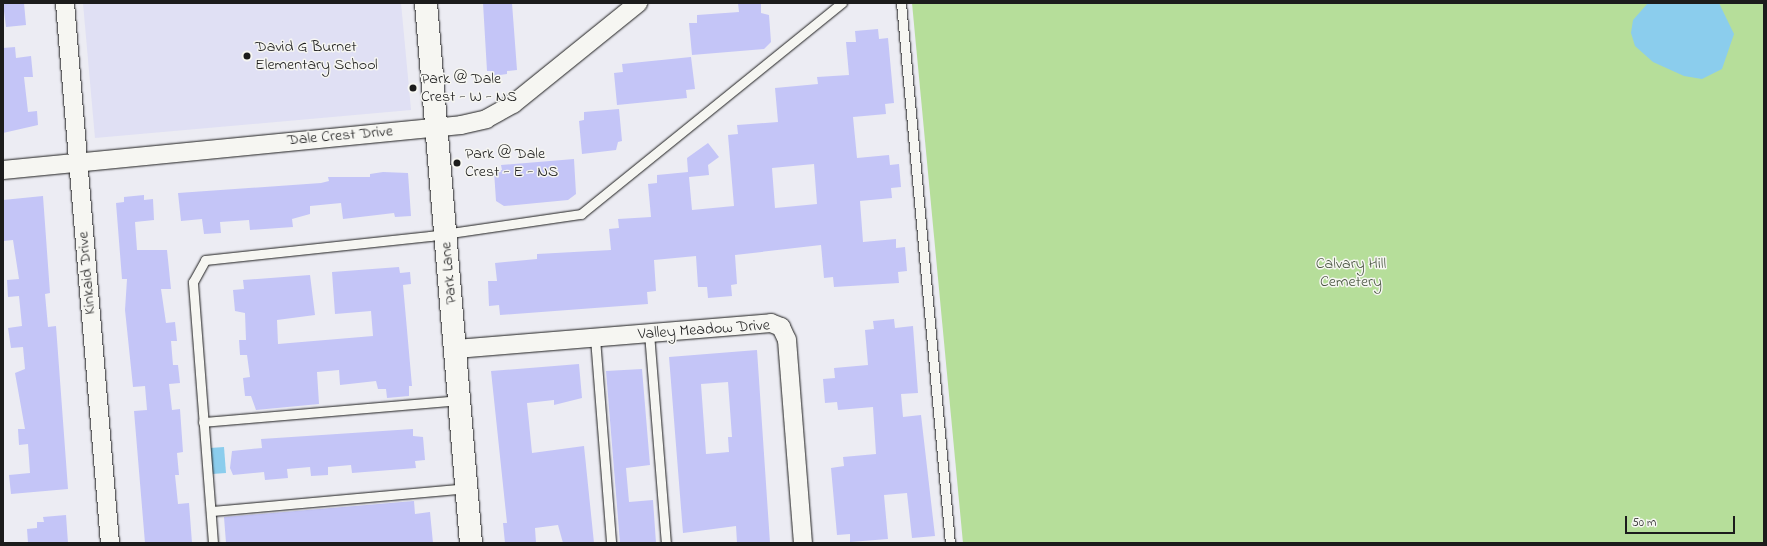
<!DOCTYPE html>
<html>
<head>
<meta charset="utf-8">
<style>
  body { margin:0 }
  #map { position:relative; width:1767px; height:546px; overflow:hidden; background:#ececf3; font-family:"Indie Flower",sans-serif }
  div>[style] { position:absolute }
  .built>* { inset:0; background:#e0e0f4 }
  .green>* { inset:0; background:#b6de9a }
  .water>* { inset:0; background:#8bcded }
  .building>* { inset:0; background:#c4c5f7 }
  .roads { filter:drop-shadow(0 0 1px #1c1c1c) drop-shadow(0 0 1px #1c1c1c) }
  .service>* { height:9px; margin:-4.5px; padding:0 4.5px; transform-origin:4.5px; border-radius:4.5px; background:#f6f6f2 }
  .minor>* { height:18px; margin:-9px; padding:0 9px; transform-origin:9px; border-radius:9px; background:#f6f6f2 }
  .tertiary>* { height:22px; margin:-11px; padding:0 11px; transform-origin:11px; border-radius:11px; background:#f6f6f2 }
  .dots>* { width:11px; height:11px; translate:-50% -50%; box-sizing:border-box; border:2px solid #f6f6f2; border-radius:50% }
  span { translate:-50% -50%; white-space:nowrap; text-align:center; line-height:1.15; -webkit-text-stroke:3px #f6f6f2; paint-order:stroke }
  .poi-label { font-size:16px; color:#1c1c1c }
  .left { translate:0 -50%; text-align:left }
  .street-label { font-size:16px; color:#1c1c1c }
  .park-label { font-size:16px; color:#4a5642 }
  .frame { position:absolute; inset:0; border:4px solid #1c1c1c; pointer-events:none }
  .scale { position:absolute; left:1625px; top:516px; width:110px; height:18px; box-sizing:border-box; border:2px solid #1c1c1c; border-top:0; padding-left:5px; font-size:12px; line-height:14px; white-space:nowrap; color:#1c1c1c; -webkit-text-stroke:3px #f6f6f2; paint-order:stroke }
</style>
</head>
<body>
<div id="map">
  <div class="built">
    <div style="clip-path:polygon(83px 3px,401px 3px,411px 110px,95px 138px)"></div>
  </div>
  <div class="green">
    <div style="clip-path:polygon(912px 3px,1764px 3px,1764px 543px,963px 543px)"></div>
  </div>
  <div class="water">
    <div style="clip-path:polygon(1648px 3px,1719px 3px,1734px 34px,1722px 69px,1702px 79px,1684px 76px,1653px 62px,1635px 46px,1631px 33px,1633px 20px)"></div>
    <div style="clip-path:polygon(224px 447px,226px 473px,212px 474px,210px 448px)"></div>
  </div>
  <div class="building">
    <div style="clip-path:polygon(3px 3px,24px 3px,26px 25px,6px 27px)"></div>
    <div style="clip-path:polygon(483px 3px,512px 3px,517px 70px,507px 71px,507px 74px,492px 76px,492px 71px,487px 71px)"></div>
    <div style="clip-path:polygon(738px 3px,761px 3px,761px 13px,769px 15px,771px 42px,764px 49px,692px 55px,689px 23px,697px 23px,697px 15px,739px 12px)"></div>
    <div style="clip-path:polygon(evenodd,878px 29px,879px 39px,888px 38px,894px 103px,885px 104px,886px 114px,853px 117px,857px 158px,889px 155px,890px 165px,899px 164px,901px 187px,891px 188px,892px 198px,860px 201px,863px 242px,896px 239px,896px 248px,905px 247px,907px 271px,898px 272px,899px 283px,834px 287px,833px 277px,824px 278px,821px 245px,735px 255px,737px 284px,731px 285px,732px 296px,708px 298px,707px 287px,698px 287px,696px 256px,654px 260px,656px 291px,647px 292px,648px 304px,500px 315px,499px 305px,489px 306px,488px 281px,497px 281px,495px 263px,537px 259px,537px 254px,611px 250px,609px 229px,619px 228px,618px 219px,651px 217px,648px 184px,657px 183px,657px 175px,688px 172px,687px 158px,708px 143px,719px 157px,708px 165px,709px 175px,689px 177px,692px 210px,734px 206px,728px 135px,738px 134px,737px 125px,778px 122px,775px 88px,818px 84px,817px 77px,849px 75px,846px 42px,856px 42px,855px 31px,878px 29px,814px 164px,817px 204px,775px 208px,772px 168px,814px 164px)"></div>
    <div style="clip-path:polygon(15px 47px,16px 58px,31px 56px,33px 77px,24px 77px,28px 112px,37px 111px,38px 125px,3px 133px,3px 48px)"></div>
    <div style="clip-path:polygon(691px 57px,695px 89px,686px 90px,687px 98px,617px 105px,614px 73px,623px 72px,622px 64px)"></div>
    <div style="clip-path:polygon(619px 109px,622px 141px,618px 142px,616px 150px,582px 154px,579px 121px,584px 120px,584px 112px)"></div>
    <div style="clip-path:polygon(574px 159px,576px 194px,568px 200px,504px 206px,496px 201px,494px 171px,502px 170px,501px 165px)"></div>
    <div style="clip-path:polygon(383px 172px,408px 173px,411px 216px,395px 217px,394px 213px,343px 219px,341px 203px,310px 206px,310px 214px,292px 219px,293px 227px,250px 230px,249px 220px,220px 222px,221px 233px,204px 234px,202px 219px,181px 221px,178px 193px,321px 183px,329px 181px,328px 177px,370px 177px,370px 174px)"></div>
    <div style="clip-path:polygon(144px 195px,144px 200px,153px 199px,154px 220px,135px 222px,137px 250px,167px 250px,171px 289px,161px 289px,166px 323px,175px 322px,177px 341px,171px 341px,173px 365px,178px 365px,180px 383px,169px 384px,172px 410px,180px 409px,183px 452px,177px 453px,179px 475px,175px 475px,178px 504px,189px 503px,192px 543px,145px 543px,134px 411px,147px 410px,145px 386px,133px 387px,125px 310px,127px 279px,122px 279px,116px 203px,124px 202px,124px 197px)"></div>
    <div style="clip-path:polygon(43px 196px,50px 293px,45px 294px,48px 327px,56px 326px,68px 489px,11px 494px,9px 475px,30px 473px,28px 444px,19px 445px,18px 429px,25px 429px,15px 373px,25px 369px,23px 347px,11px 348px,8px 328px,22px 326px,19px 296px,8px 297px,7px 280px,19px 279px,13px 240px,3px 241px,3px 200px)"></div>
    <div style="clip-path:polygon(399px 267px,400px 273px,410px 272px,411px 284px,403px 285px,412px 386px,409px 386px,409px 396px,387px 398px,386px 389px,378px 389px,376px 381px,340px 385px,339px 370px,317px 372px,319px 404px,256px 410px,251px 396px,245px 396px,243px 378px,250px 377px,247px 355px,240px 355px,239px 340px,246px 340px,245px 313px,235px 311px,233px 290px,244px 289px,243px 280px,310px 275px,315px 315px,277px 320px,278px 344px,373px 336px,371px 311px,335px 314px,332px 272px)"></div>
    <div style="clip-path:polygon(894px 319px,895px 328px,913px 326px,918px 393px,901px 394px,903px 417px,921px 415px,935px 536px,912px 538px,907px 493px,884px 495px,888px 539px,850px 542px,850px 534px,837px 535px,831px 468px,844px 466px,843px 457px,876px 454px,873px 407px,838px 410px,837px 402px,825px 403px,823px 379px,835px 378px,834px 368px,868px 365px,865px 330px,874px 329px,873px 321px)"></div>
    <div style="clip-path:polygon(evenodd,757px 350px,770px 543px,737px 543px,736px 526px,683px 533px,669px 357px,757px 350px,728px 382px,732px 437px,728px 437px,729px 452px,706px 454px,701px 384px,728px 382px)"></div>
    <div style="clip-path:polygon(579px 364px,582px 398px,554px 405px,554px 400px,527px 403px,532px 453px,584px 446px,594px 543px,563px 543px,558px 525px,535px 528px,536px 543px,505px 543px,503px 523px,507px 523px,491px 371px)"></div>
    <div style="clip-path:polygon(642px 369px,650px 465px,626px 468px,629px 502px,653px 500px,656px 543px,620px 543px,606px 371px)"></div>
    <div style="clip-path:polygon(413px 429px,413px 436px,423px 437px,425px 460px,415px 461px,416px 468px,352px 473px,351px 465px,328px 467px,328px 475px,311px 476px,310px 467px,287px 469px,288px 478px,265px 480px,264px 472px,233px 475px,230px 468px,232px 451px,262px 448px,261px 439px)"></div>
    <div style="clip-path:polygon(414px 501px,415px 514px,430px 512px,433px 543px,226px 543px,224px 517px)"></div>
    <div style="clip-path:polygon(66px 515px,68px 543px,28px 543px,27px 529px,37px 528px,37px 522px,44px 522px,43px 517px)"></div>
  </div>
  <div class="roads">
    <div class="service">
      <div style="left:901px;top:3px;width:542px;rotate:84.82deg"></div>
      <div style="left:649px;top:333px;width:211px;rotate:85.4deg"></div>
      <div style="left:595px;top:338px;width:206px;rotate:85.5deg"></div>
      <div style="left:203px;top:422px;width:257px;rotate:-4.9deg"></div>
      <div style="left:211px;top:511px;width:257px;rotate:-5.1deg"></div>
      <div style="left:213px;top:543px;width:262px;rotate:-94.4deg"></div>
      <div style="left:193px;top:282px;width:25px;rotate:-61deg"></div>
      <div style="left:205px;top:260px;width:226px;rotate:-6.1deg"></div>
      <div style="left:430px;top:236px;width:153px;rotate:-8.3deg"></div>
      <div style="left:581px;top:214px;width:336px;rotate:-39deg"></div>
    </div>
    <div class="minor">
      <div style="left:65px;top:3px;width:542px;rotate:85.24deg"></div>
      <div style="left:3px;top:170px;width:460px;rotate:-5.6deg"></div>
      <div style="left:461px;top:125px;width:26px;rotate:-13deg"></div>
      <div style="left:486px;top:119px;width:31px;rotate:-29deg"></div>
      <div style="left:513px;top:104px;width:161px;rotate:-38.9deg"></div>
      <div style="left:456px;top:349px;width:316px;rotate:-4.7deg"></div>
      <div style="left:771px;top:323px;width:11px;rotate:22deg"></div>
      <div style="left:781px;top:327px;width:14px;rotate:65deg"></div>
      <div style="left:787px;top:340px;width:204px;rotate:85.5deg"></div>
    </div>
    <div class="tertiary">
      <div style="left:426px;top:3px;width:542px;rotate:85.24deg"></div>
    </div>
  </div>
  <div class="dots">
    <div style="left:247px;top:56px;background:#1c1c1c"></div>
    <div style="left:413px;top:88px;background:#1c1c1c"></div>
    <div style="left:457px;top:163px;background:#1c1c1c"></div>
  </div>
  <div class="poi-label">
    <span class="left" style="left:255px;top:56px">David G Burnet<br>Elementary School</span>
    <span class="left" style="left:421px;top:88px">Park @ Dale<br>Crest - W - NS</span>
    <span class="left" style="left:465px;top:163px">Park @ Dale<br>Crest - E - NS</span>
  </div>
  <div class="street-label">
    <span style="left:340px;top:136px;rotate:-5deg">Dale Crest Drive</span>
    <span style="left:87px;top:273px;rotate:-95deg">Kinkaid Drive</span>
    <span style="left:449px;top:273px;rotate:-95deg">Park Lane</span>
    <span style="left:704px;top:330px;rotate:-4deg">Valley Meadow Drive</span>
  </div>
  <div class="park-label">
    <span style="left:1351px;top:273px">Calvary Hill<br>Cemetery</span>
  </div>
  <div class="frame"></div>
  <div class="scale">50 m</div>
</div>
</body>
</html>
